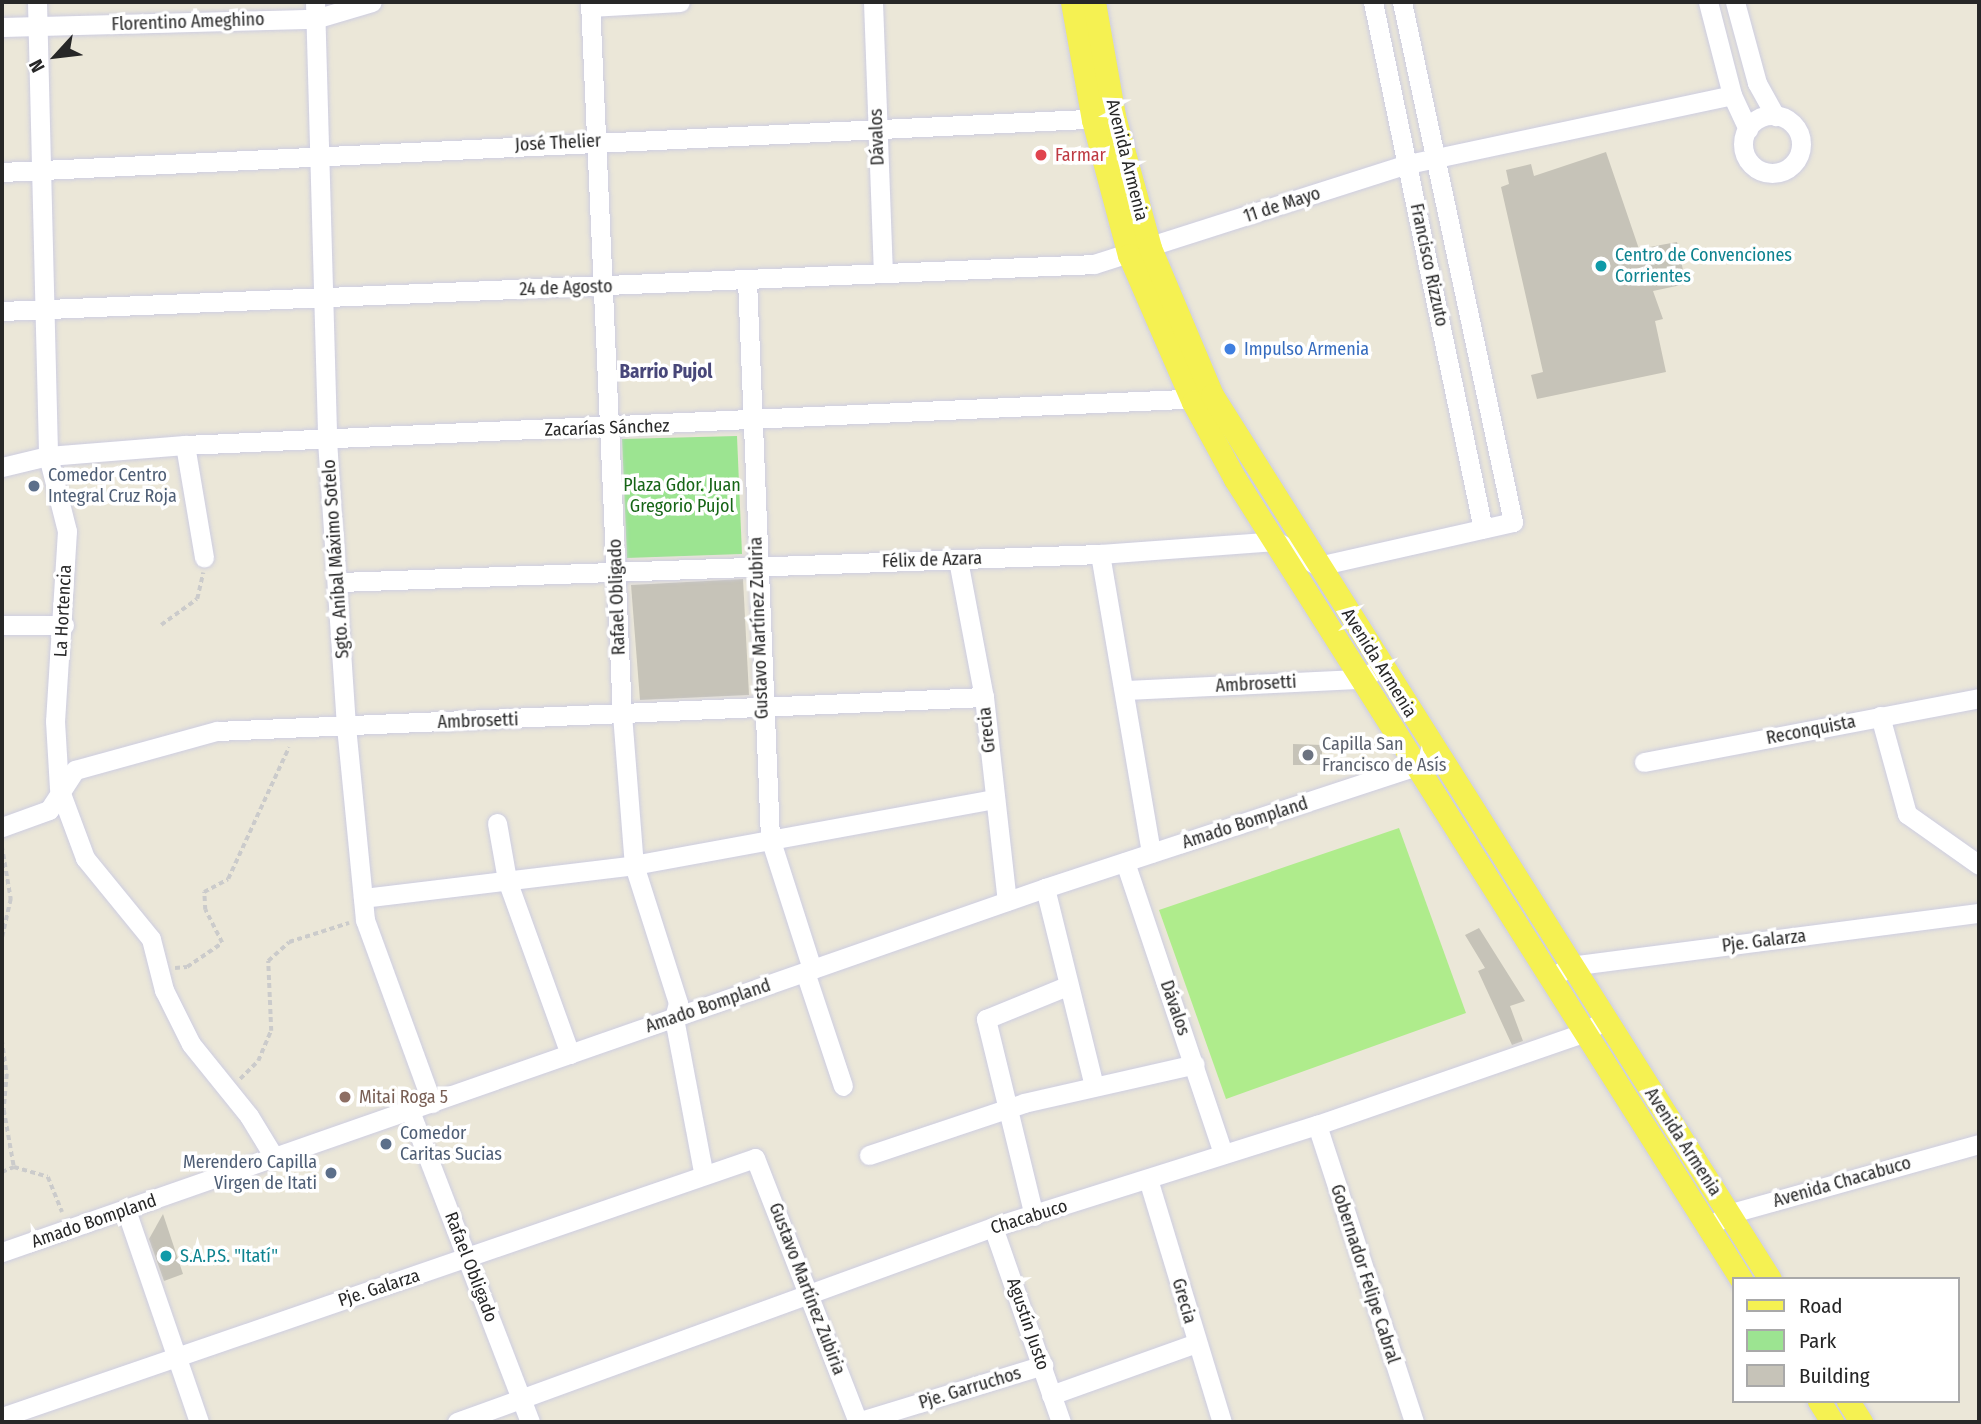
<!DOCTYPE html>
<html>
<head>
<meta charset="utf-8">
<style>
  body { margin:0 }
  #map { position:relative; width:1981px; height:1424px; overflow:hidden; background:#ebe7d8; font-family:"Fira Sans Condensed",sans-serif }
  div>[style] { position:absolute }
  .green>* { inset:0; background:#9ce491 }
  .pitch>* { inset:0; background:#afec8c }
  .building>* { inset:0; background:#c6c3b8 }
  .path>* { height:3.5px; margin-top:-1.75px; transform-origin:0; background:repeating-linear-gradient(90deg,#cbcbcb 0 5px,transparent 0 8.5px) }
  .roads { filter:drop-shadow(0 0 2px #cdcde1) drop-shadow(0 0 2px #cdcde1) }
  .minor>* { height:19px; margin:-9.5px; padding:0 9.5px; transform-origin:9.5px; border-radius:9.5px; background:#fff }
  .minor>.ring { margin:-9.5px; padding:0; box-sizing:content-box; background:none; border:19px solid #fff; border-radius:50% }
  .major>* { height:23px; margin:-11.5px; padding:0 11.5px; transform-origin:11.5px; border-radius:11.5px; background:#f5f152 }
  .dots>* { width:19px; height:19px; translate:-50% -50%; box-sizing:border-box; border:4px solid #fff; border-radius:50% }
  span { translate:-50% -50%; white-space:nowrap; text-align:center; line-height:1.15; -webkit-text-stroke:7px #fff; paint-order:stroke }
  .street-label { font-size:18px; color:#272727 }
  .health-label { font-size:18px; color:#be3a42 }
  .left { translate:0 -50%; text-align:left }
  .culture-label { font-size:18px; color:#0d838f }
  .shop-label { font-size:18px; color:#366cbe }
  .service-label { font-size:18px; color:#4e5e75 }
  .right { translate:-100% -50%; text-align:right }
  .park-label { font-size:18px; color:#166516 }
  .worship-label { font-size:18px; color:#5b616d }
  .education-label { font-size:18px; color:#785e54 }
  .neighbourhood-label { font-size:19px; color:#484779; font-weight:700 }
  .frame { position:absolute; inset:0; border:4px solid #272727; pointer-events:none }
  .legend { position:absolute; left:1732px; top:1277px; width:228px; height:126px; box-sizing:border-box; background:#fff; border:2px solid #a9a9a9; margin:0; padding:9px 12px; list-style:none; font-size:21px; color:#272727 }
  .legend li { display:flex; align-items:center; gap:14px; height:35px }
  .legend b { width:35px; border:2px solid #a9a9a9 }
  .north { position:absolute; left:21px; top:21px; width:70px; height:70px; -webkit-text-stroke:5px #fff; paint-order:stroke; rotate:243deg; font-size:19px; font-weight:700; line-height:28px; text-align:center; color:#272727 }
  .north::after { content:''; display:block; margin:auto; width:24px; height:32px; background:#272727; clip-path:polygon(50% 0,100% 100%,50% 72%,0 100%) }
</style>
</head>
<body>
<div id="map">
  <div class="green">
    <div style="clip-path:polygon(737px 436px,742px 554px,627px 558px,622px 439px)"></div>
  </div>
  <div class="pitch">
    <div style="clip-path:polygon(1399px 828px,1466px 1013px,1226px 1099px,1159px 910px)"></div>
  </div>
  <div class="building">
    <div style="clip-path:polygon(1606px 152px,1639px 249px,1677px 242px,1686px 284px,1653px 291px,1663px 319px,1655px 321px,1666px 372px,1537px 399px,1531px 375px,1543px 372px,1501px 187px,1509px 184px,1506px 170px,1531px 164px,1534px 176px)"></div>
    <div style="clip-path:polygon(743px 579px,749px 695px,640px 700px,631px 585px)"></div>
    <div style="clip-path:polygon(1293px 744px,1322px 745px,1322px 765px,1293px 765px)"></div>
    <div style="clip-path:polygon(1479px 928px,1525px 1001px,1510px 1006px,1523px 1041px,1512px 1045px,1478px 971px,1485px 968px,1465px 935px)"></div>
    <div style="clip-path:polygon(163px 1214px,183px 1274px,164px 1281px,149px 1239px)"></div>
  </div>
  <div class="path">
    <div style="left:161px;top:625px;width:44px;rotate:-35.8deg"></div>
    <div style="left:197px;top:599px;width:27px;rotate:-77deg"></div>
    <div style="left:2px;top:846px;width:54px;rotate:80.4deg"></div>
    <div style="left:11px;top:899px;width:41px;rotate:102.7deg"></div>
    <div style="left:175px;top:968px;width:12px;rotate:-5deg"></div>
    <div style="left:187px;top:967px;width:42px;rotate:-34.4deg"></div>
    <div style="left:222px;top:943px;width:37px;rotate:-117deg"></div>
    <div style="left:205px;top:910px;width:18px;rotate:-93deg"></div>
    <div style="left:204px;top:892px;width:27px;rotate:-28deg"></div>
    <div style="left:228px;top:879px;width:145px;rotate:-65.2deg"></div>
    <div style="left:2px;top:1040px;width:34px;rotate:82deg"></div>
    <div style="left:7px;top:1074px;width:36px;rotate:95deg"></div>
    <div style="left:4px;top:1110px;width:58px;rotate:80deg"></div>
    <div style="left:14px;top:1167px;width:35px;rotate:16deg"></div>
    <div style="left:48px;top:1177px;width:38px;rotate:68deg"></div>
    <div style="left:240px;top:1079px;width:25px;rotate:-45deg"></div>
    <div style="left:258px;top:1061px;width:33px;rotate:-67deg"></div>
    <div style="left:271px;top:1031px;width:70px;rotate:-92.5deg"></div>
    <div style="left:268px;top:961px;width:28px;rotate:-42deg"></div>
    <div style="left:289px;top:942px;width:63px;rotate:-17.6deg"></div>
    <div style="left:2px;top:1172px;width:13px;rotate:-23deg"></div>
  </div>
  <div class="roads">
    <div class="minor">
      <div style="left:37px;top:2px;width:454px;rotate:88.6deg"></div>
      <div style="left:48px;top:456px;width:77px;rotate:75.8deg"></div>
      <div style="left:67px;top:531px;width:190px;rotate:93.6deg"></div>
      <div style="left:55px;top:721px;width:67px;rotate:86.6deg"></div>
      <div style="left:59px;top:788px;width:75px;rotate:69.6deg"></div>
      <div style="left:85px;top:858px;width:104px;rotate:50.8deg"></div>
      <div style="left:151px;top:939px;width:53px;rotate:75.7deg"></div>
      <div style="left:164px;top:990px;width:60px;rotate:63.4deg"></div>
      <div style="left:191px;top:1044px;width:92px;rotate:51.1deg"></div>
      <div style="left:249px;top:1116px;width:48px;rotate:58.6deg"></div>
      <div style="left:315px;top:2px;width:438px;rotate:88.4deg"></div>
      <div style="left:327px;top:440px;width:287px;rotate:86.2deg"></div>
      <div style="left:346px;top:726px;width:195px;rotate:84.4deg"></div>
      <div style="left:365px;top:920px;width:195px;rotate:69.9deg"></div>
      <div style="left:590px;top:2px;width:713px;rotate:87.43deg"></div>
      <div style="left:622px;top:714px;width:151px;rotate:85.5deg"></div>
      <div style="left:634px;top:865px;width:145px;rotate:72.3deg"></div>
      <div style="left:678px;top:1003px;width:16px;rotate:105deg"></div>
      <div style="left:674px;top:1018px;width:157px;rotate:79.3deg"></div>
      <div style="left:873px;top:2px;width:271px;rotate:87.9deg"></div>
      <div style="left:1373px;top:2px;width:538px;rotate:78.21deg"></div>
      <div style="left:1708px;top:2px;width:96px;rotate:75.5deg"></div>
      <div style="left:1732px;top:95px;width:38px;rotate:65deg"></div>
      <div style="left:1735px;top:2px;width:84px;rotate:74.8deg"></div>
      <div style="left:1757px;top:83px;width:38px;rotate:61deg"></div>
      <div style="left:590px;top:7px;width:90px;rotate:-3.2deg"></div>
      <div style="left:2px;top:27px;width:313px;rotate:-1.5deg"></div>
      <div style="left:315px;top:19px;width:59px;rotate:-16.6deg"></div>
      <div class="ring" style="left:1743px;top:115px;width:39px;height:39px"></div>
      <div style="left:2px;top:172px;width:1104px;rotate:-2.8deg"></div>
      <div style="left:747px;top:280px;width:558px;rotate:87.64deg"></div>
      <div style="left:770px;top:838px;width:138px;rotate:72.2deg"></div>
      <div style="left:2px;top:311px;width:1093px;rotate:-2.46deg"></div>
      <div style="left:1094px;top:264px;width:330px;rotate:-17.7deg"></div>
      <div style="left:1408px;top:164px;width:331px;rotate:-12deg"></div>
      <div style="left:185px;top:445px;width:114px;rotate:80.4deg"></div>
      <div style="left:2px;top:467px;width:47px;rotate:-13.4deg"></div>
      <div style="left:48px;top:456px;width:137px;rotate:-4.6deg"></div>
      <div style="left:185px;top:445px;width:1021px;rotate:-2.64deg"></div>
      <div style="left:1100px;top:554px;width:303px;rotate:80.3deg"></div>
      <div style="left:958px;top:560px;width:139px;rotate:79.3deg"></div>
      <div style="left:984px;top:697px;width:205px;rotate:83.6deg"></div>
      <div style="left:340px;top:582px;width:761px;rotate:-2.11deg"></div>
      <div style="left:1100px;top:554px;width:176px;rotate:-4.2deg"></div>
      <div style="left:1276px;top:541px;width:49px;rotate:30.8deg"></div>
      <div style="left:1318px;top:566px;width:200px;rotate:-12.7deg"></div>
      <div style="left:1513px;top:522px;width:532px;rotate:-102.05deg"></div>
      <div style="left:2px;top:625px;width:62px"></div>
      <div style="left:1126px;top:690px;width:237px;rotate:-2.7deg"></div>
      <div style="left:1363px;top:679px;width:22px;rotate:-36deg"></div>
      <div style="left:1880px;top:716px;width:102px;rotate:74.6deg"></div>
      <div style="left:1907px;top:814px;width:88px;rotate:35.3deg"></div>
      <div style="left:1644px;top:762px;width:341px;rotate:-10.8deg"></div>
      <div style="left:497px;top:823px;width:58px;rotate:80deg"></div>
      <div style="left:507px;top:880px;width:185px;rotate:70.1deg"></div>
      <div style="left:2px;top:827px;width:50px;rotate:-19.9deg"></div>
      <div style="left:49px;top:810px;width:48px;rotate:-57deg"></div>
      <div style="left:75px;top:770px;width:147px;rotate:-15.4deg"></div>
      <div style="left:217px;top:731px;width:768px;rotate:-2.54deg"></div>
      <div style="left:1125px;top:862px;width:308px;rotate:71.4deg"></div>
      <div style="left:1045px;top:888px;width:204px;rotate:76.1deg"></div>
      <div style="left:363px;top:898px;width:273px;rotate:-6.9deg"></div>
      <div style="left:634px;top:865px;width:367px;rotate:-10.4deg"></div>
      <div style="left:805px;top:972px;width:120px;rotate:71.6deg"></div>
      <div style="left:1552px;top:978px;width:22px;rotate:-34deg"></div>
      <div style="left:1570px;top:966px;width:412px;rotate:-7.4deg"></div>
      <div style="left:410px;top:1111px;width:333px;rotate:68.9deg"></div>
      <div style="left:1317px;top:1125px;width:312px;rotate:71.9deg"></div>
      <div style="left:869px;top:1155px;width:163px;rotate:-18.5deg"></div>
      <div style="left:1024px;top:1103px;width:175px;rotate:-12.8deg"></div>
      <div style="left:1148px;top:1179px;width:254px;rotate:73.1deg"></div>
      <div style="left:126px;top:1210px;width:224px;rotate:71deg"></div>
      <div style="left:1034px;top:1216px;width:203px;rotate:-103.7deg"></div>
      <div style="left:986px;top:1019px;width:87px;rotate:-22.2deg"></div>
      <div style="left:993px;top:1227px;width:207px;rotate:70.8deg"></div>
      <div style="left:1709px;top:1227px;width:23px;rotate:-34deg"></div>
      <div style="left:1728px;top:1214px;width:261px;rotate:-15.6deg"></div>
      <div style="left:2px;top:1252px;width:1105px;rotate:-19.24deg"></div>
      <div style="left:1045px;top:888px;width:391px;rotate:-18.2deg"></div>
      <div style="left:1417px;top:766px;width:23px;rotate:-34deg"></div>
      <div style="left:1051px;top:1395px;width:154px;rotate:-19.7deg"></div>
      <div style="left:2px;top:1417px;width:796px;rotate:-18.98deg"></div>
      <div style="left:755px;top:1158px;width:283px;rotate:68.7deg"></div>
      <div style="left:457px;top:1422px;width:570px;rotate:-19.99deg"></div>
      <div style="left:993px;top:1227px;width:340px;rotate:-17.5deg"></div>
      <div style="left:1317px;top:1125px;width:285px;rotate:-19.1deg"></div>
      <div style="left:1586px;top:1032px;width:22px;rotate:-34deg"></div>
      <div style="left:857px;top:1422px;width:195px;rotate:-17deg"></div>
    </div>
    <div class="major">
      <div style="left:1072px;top:2px;width:120px;rotate:79.9deg"></div>
      <div style="left:1093px;top:120px;width:140px;rotate:75.1deg"></div>
      <div style="left:1129px;top:255px;width:160px;rotate:66.5deg"></div>
      <div style="left:1193px;top:402px;width:88px;rotate:61.4deg"></div>
      <div style="left:1235px;top:479px;width:947px;rotate:57.69deg"></div>
      <div style="left:1094px;top:2px;width:116px;rotate:80deg"></div>
      <div style="left:1114px;top:116px;width:137px;rotate:74.7deg"></div>
      <div style="left:1150px;top:248px;width:160px;rotate:67.1deg"></div>
      <div style="left:1212px;top:395px;width:1045px;rotate:57.74deg"></div>
      <div style="left:1819px;top:1401px;width:25px;rotate:58deg"></div>
      <div style="left:1848px;top:1401px;width:25px;rotate:58deg"></div>
    </div>
  </div>
  <div class="dots">
    <div style="left:1041px;top:155px;background:#e0444e"></div>
    <div style="left:1601px;top:266px;background:#0f9aa8"></div>
    <div style="left:1230px;top:349px;background:#3f7fe0"></div>
    <div style="left:34px;top:486px;background:#5c6f8a"></div>
    <div style="left:1308px;top:755px;background:#6b7280"></div>
    <div style="left:345px;top:1097px;background:#8d6e63"></div>
    <div style="left:386px;top:1144px;background:#5c6f8a"></div>
    <div style="left:331px;top:1173px;background:#5c6f8a"></div>
    <div style="left:166px;top:1256px;background:#0f9aa8"></div>
  </div>
  <div class="street-label">
    <span style="left:188px;top:22px;rotate:-2deg">Florentino Ameghino</span>
    <span style="left:877px;top:137px;rotate:-92deg">Dávalos</span>
    <span style="left:558px;top:143px;rotate:-3deg">José Thelier</span>
    <span style="left:1127px;top:160px;rotate:76deg">Avenida Armenia</span>
    <span style="left:1282px;top:205px;rotate:-18deg">11 de Mayo</span>
    <span style="left:1429px;top:265px;rotate:78deg">Francisco Rizzuto</span>
    <span style="left:566px;top:288px;rotate:-2deg">24 de Agosto</span>
    <span style="left:607px;top:428px;rotate:-2deg">Zacarías Sánchez</span>
    <span style="left:336px;top:559px;rotate:-94deg">Sgto. Aníbal Máximo Sotelo</span>
    <span style="left:932px;top:560px;rotate:-2deg">Félix de Azara</span>
    <span style="left:617px;top:597px;rotate:-92deg">Rafael Obligado</span>
    <span style="left:63px;top:611px;rotate:-87deg">La Hortencia</span>
    <span style="left:759px;top:628px;rotate:-92deg">Gustavo Martínez Zubiria</span>
    <span style="left:1379px;top:663px;rotate:58deg">Avenida Armenia</span>
    <span style="left:1256px;top:684px;rotate:-3deg">Ambrosetti</span>
    <span style="left:478px;top:721px;rotate:-2deg">Ambrosetti</span>
    <span style="left:987px;top:730px;rotate:-96deg">Grecia</span>
    <span style="left:1811px;top:730px;rotate:-11deg">Reconquista</span>
    <span style="left:1245px;top:823px;rotate:-18deg">Amado Bompland</span>
    <span style="left:1764px;top:941px;rotate:-7deg">Pje. Galarza</span>
    <span style="left:708px;top:1006px;rotate:-19deg">Amado Bompland</span>
    <span style="left:1175px;top:1008px;rotate:71deg">Dávalos</span>
    <span style="left:1683px;top:1142px;rotate:57deg">Avenida Armenia</span>
    <span style="left:1842px;top:1182px;rotate:-16deg">Avenida Chacabuco</span>
    <span style="left:1029px;top:1217px;rotate:-17deg">Chacabuco</span>
    <span style="left:94px;top:1221px;rotate:-19deg">Amado Bompland</span>
    <span style="left:471px;top:1267px;rotate:69deg">Rafael Obligado</span>
    <span style="left:1365px;top:1274px;rotate:72deg">Gobernador Felipe Cabral</span>
    <span style="left:379px;top:1288px;rotate:-18deg">Pje. Galarza</span>
    <span style="left:807px;top:1289px;rotate:69deg">Gustavo Martínez Zubiria</span>
    <span style="left:1184px;top:1301px;rotate:74deg">Grecia</span>
    <span style="left:1028px;top:1324px;rotate:71deg">Agustín Justo</span>
    <span style="left:970px;top:1388px;rotate:-17deg">Pje. Garruchos</span>
  </div>
  <div class="health-label">
    <span class="left" style="left:1055px;top:155px">Farmar</span>
  </div>
  <div class="culture-label">
    <span class="left" style="left:1615px;top:266px">Centro de Convenciones<br>Corrientes</span>
    <span class="left" style="left:180px;top:1256px">S.A.P.S. "Itatí"</span>
  </div>
  <div class="shop-label">
    <span class="left" style="left:1244px;top:349px">Impulso Armenia</span>
  </div>
  <div class="service-label">
    <span class="left" style="left:48px;top:486px">Comedor Centro<br>Integral Cruz Roja</span>
    <span class="left" style="left:400px;top:1144px">Comedor<br>Caritas Sucias</span>
    <span class="right" style="left:317px;top:1173px">Merendero Capilla<br>Virgen de Itati</span>
  </div>
  <div class="park-label">
    <span style="left:682px;top:496px">Plaza Gdor. Juan<br>Gregorio Pujol</span>
  </div>
  <div class="worship-label">
    <span class="left" style="left:1322px;top:755px">Capilla San<br>Francisco de Asís</span>
  </div>
  <div class="education-label">
    <span class="left" style="left:359px;top:1097px">Mitai Roga 5</span>
  </div>
  <div class="neighbourhood-label">
    <span style="left:666px;top:372px">Barrio Pujol</span>
  </div>
  <div class="frame"></div>
  <ul class="legend">
  <li><b style="height:9px;background:#f5f152"></b>Road</li>
  <li><b style="height:19px;background:#9ce491"></b>Park</li>
  <li><b style="height:19px;background:#c6c3b8"></b>Building</li>
  </ul>
  <div class="north">N</div>
</div>
</body>
</html>
